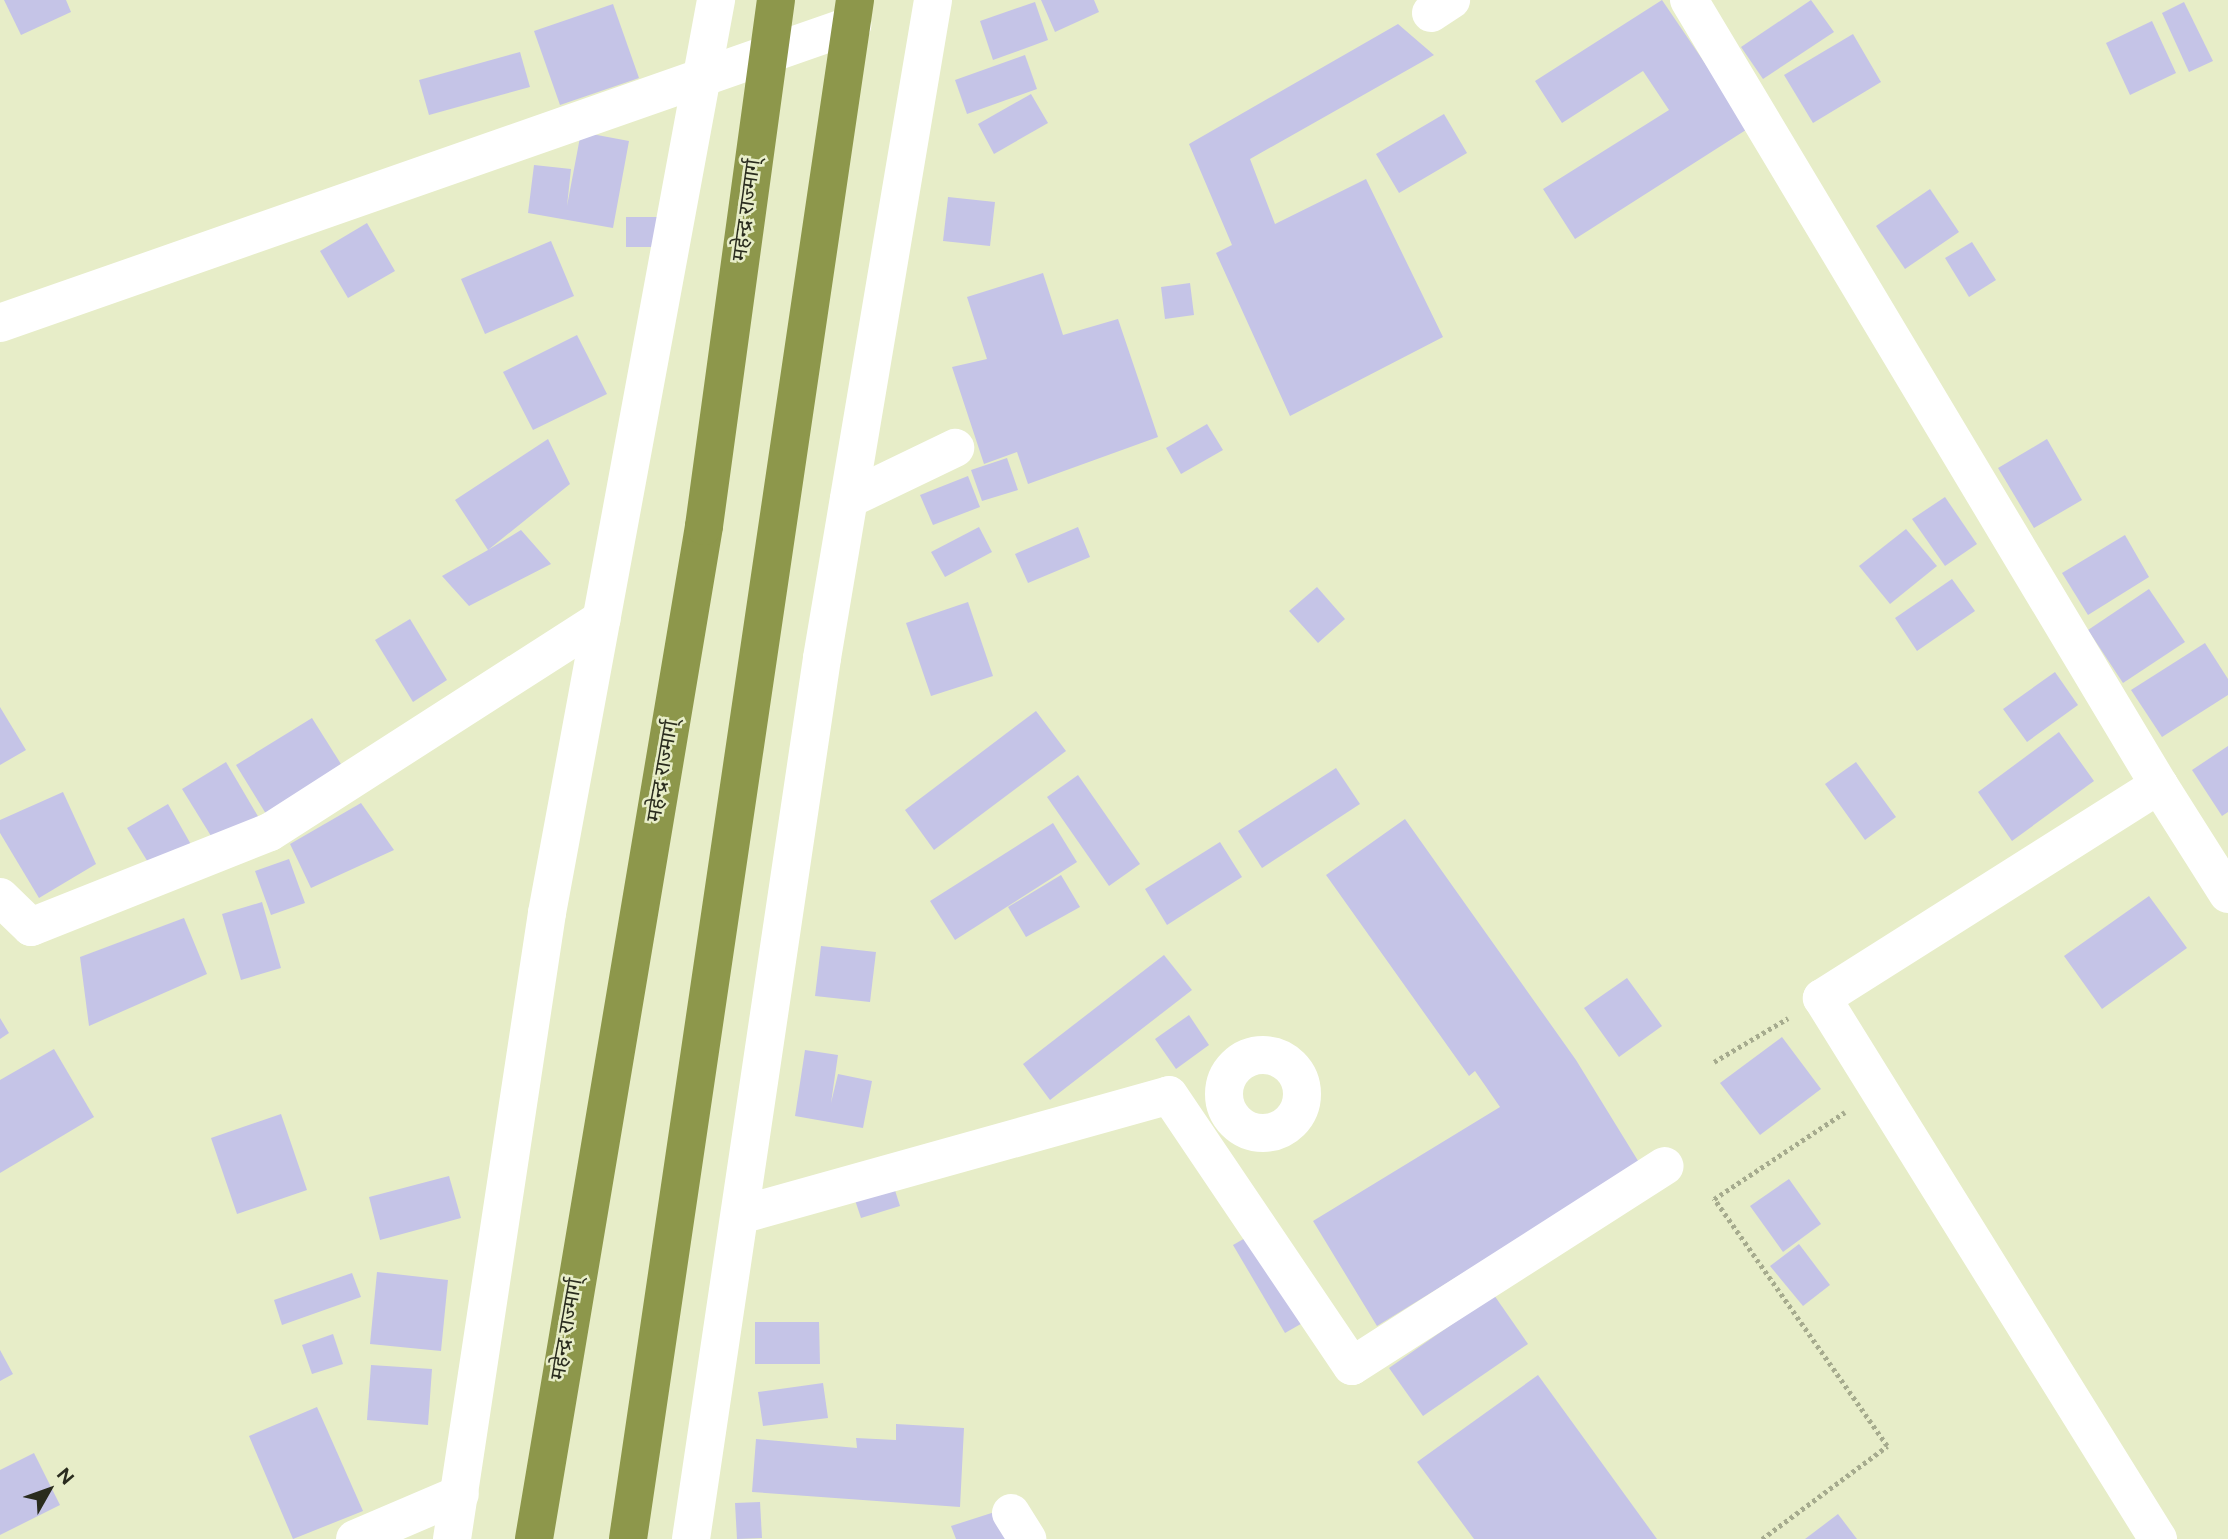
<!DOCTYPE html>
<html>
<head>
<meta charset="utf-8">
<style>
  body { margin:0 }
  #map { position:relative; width:2228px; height:1539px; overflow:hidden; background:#e7edc8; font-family:Figtree,"Noto Sans Devanagari",sans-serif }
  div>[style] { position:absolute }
  .building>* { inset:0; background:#c5c4e7 }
  .path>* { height:4.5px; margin-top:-2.25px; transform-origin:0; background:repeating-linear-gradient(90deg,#a6ab8e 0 3.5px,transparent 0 7px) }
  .minor>* { height:38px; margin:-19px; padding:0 19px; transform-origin:19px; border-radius:19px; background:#fff }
  .minor>.ring { margin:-19px; padding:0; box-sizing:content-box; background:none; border:38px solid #fff; border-radius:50% }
  .highway>* { height:38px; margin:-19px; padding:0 19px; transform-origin:19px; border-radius:19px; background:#8d974b }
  span { translate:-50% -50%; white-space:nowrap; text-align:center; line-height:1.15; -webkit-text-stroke:5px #e7edc8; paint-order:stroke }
  .street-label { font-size:21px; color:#2a2c1e }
  .north { position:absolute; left:14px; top:1455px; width:70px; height:70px; -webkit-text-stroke:5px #e7edc8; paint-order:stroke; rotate:50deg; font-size:19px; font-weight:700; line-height:28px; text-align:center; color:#2a2c1e }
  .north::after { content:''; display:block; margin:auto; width:24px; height:32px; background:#2a2c1e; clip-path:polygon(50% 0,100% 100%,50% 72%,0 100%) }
</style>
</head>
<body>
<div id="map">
  <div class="building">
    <div style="clip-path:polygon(4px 0,66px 0,71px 12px,21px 35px)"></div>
    <div style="clip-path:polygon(1041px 0,1094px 0,1099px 12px,1055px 32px)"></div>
    <div style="clip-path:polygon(1662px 0,1749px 128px,1575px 239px,1543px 189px,1669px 110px,1643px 71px,1562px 123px,1535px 81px)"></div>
    <div style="clip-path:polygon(1811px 0,1834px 32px,1763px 79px,1741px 47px)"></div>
    <div style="clip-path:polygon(1035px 2px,1048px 40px,993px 60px,980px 21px)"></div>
    <div style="clip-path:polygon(2184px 2px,2213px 61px,2189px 72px,2162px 13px)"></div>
    <div style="clip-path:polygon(613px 4px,639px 78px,560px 105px,534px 31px)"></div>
    <div style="clip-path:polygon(2152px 21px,2176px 73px,2130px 95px,2106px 43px)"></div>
    <div style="clip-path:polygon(1398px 24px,1434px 55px,1250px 159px,1275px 224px,1366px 179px,1443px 337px,1290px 416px,1216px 253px,1232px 245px,1189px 144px)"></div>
    <div style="clip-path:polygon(1853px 34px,1881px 82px,1813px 123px,1784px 75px)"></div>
    <div style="clip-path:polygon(520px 52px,530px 87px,429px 115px,419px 80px)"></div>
    <div style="clip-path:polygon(1025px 55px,1037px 89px,967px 114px,955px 80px)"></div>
    <div style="clip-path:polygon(1031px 94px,1048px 123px,994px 154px,978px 124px)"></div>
    <div style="clip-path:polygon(1444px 114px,1467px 153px,1399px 193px,1376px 154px)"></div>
    <div style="clip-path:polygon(581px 132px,629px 141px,613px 228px,528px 213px,534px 165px,571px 169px,567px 206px)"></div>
    <div style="clip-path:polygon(1930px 189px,1959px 232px,1905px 269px,1876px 226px)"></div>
    <div style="clip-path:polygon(948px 197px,995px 202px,990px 246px,943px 241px)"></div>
    <div style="clip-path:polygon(626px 217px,667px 217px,667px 247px,626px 247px)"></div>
    <div style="clip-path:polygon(367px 223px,395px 271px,348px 298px,320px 251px)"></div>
    <div style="clip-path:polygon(551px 241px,574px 296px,485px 334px,461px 279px)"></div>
    <div style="clip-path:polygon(1972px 242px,1996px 280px,1969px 297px,1945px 258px)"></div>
    <div style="clip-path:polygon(1043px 273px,1063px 335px,1118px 319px,1158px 437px,1028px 484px,1017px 452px,984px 464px,952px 367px,987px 359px,967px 297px)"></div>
    <div style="clip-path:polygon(1190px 283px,1194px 315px,1165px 319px,1161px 287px)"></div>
    <div style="clip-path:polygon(577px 335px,607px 394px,533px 430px,503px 372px)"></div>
    <div style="clip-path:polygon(1207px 424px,1223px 450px,1181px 474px,1166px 448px)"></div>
    <div style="clip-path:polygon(548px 439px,570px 484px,488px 550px,521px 530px,551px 564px,469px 606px,442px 576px,488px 550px,455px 500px)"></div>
    <div style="clip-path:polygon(2047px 439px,2082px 500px,2034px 528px,1998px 468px)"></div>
    <div style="clip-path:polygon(1007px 458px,1018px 490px,982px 501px,971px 470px)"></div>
    <div style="clip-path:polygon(968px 476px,980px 507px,933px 525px,920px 495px)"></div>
    <div style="clip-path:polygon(1945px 497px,1977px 544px,1945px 566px,1912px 519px)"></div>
    <div style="clip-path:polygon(979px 527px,992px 552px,945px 577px,931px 552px)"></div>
    <div style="clip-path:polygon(1078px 527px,1090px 557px,1028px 583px,1015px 554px)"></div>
    <div style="clip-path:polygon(1906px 529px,1937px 566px,1890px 604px,1859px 566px)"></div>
    <div style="clip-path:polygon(2125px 535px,2149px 577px,2088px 615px,2062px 573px)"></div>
    <div style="clip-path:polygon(1952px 579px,1975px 611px,1917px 651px,1895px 618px)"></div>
    <div style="clip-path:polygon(1317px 587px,1345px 619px,1318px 643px,1289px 611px)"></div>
    <div style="clip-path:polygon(2149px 589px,2185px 642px,2123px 683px,2088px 630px)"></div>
    <div style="clip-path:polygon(968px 602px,993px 676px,931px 696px,906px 623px)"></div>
    <div style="clip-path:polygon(410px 619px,447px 680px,413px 702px,375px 640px)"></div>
    <div style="clip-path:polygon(2205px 643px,2228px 679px,2228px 695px,2162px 737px,2131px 690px)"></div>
    <div style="clip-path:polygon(2055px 672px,2078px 705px,2027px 742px,2003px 709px)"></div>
    <div style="clip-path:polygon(0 707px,26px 750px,0 765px)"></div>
    <div style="clip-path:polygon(1036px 711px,1066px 751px,934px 850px,905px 810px)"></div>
    <div style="clip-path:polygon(312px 718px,346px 772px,271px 822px,236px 765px)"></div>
    <div style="clip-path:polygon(2059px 732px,2094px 781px,2012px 841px,1978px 792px)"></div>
    <div style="clip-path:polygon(2228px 746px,2228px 812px,2222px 816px,2192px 770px)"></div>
    <div style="clip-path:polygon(226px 762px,259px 818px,216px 844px,182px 789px)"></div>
    <div style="clip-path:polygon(1856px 762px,1896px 817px,1865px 840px,1825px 784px)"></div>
    <div style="clip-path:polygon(1336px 768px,1360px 804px,1262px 868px,1238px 831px)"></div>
    <div style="clip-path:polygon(1078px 775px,1140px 864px,1109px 886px,1047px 797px)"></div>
    <div style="clip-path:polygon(63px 792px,96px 864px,39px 898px,0 833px,0 820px)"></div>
    <div style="clip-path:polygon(361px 803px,394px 850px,311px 888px,290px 844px)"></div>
    <div style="clip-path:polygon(168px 804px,193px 848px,154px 872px,127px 828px)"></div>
    <div style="clip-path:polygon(1405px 819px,1576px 1060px,1640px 1164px,1377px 1326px,1313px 1221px,1500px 1107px,1475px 1071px,1469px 1076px,1326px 875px)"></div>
    <div style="clip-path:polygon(1053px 823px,1077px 862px,955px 940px,930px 901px)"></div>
    <div style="clip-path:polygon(1220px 842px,1242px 877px,1167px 925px,1145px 889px)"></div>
    <div style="clip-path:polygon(289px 859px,305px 903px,271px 915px,255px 871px)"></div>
    <div style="clip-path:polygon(1061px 875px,1080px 907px,1026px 937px,1008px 907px)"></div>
    <div style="clip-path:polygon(2149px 896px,2187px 948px,2102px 1009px,2064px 956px)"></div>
    <div style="clip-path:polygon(262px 902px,281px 968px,241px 980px,222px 914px)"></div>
    <div style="clip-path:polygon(184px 918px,207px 974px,89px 1026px,80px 957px)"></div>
    <div style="clip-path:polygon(821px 946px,876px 952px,870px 1002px,815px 996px)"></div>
    <div style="clip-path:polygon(1164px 955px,1192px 990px,1050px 1100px,1023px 1064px)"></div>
    <div style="clip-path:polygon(1627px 978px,1662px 1026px,1619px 1057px,1584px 1008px)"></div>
    <div style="clip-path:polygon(1189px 1015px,1209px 1045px,1176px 1069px,1155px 1039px)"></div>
    <div style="clip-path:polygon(0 1018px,9px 1033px,0 1039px)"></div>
    <div style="clip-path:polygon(1782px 1037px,1821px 1089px,1760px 1135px,1720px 1083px)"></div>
    <div style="clip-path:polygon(54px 1049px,94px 1117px,0 1173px,0 1080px)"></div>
    <div style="clip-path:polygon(805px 1050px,838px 1055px,831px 1103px,838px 1074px,872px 1081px,863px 1128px,795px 1116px)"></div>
    <div style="clip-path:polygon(281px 1114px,307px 1190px,237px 1214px,211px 1138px)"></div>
    <div style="clip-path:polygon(449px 1176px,461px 1218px,380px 1240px,369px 1197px)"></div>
    <div style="clip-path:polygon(1789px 1179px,1821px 1224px,1783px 1252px,1750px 1206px)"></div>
    <div style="clip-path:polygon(893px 1184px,900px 1206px,861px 1218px,854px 1197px)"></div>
    <div style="clip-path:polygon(1254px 1233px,1306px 1321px,1285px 1333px,1233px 1245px)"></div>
    <div style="clip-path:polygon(1799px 1244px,1830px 1285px,1803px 1306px,1770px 1266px)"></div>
    <div style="clip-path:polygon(377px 1272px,448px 1280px,441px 1351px,370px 1344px)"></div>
    <div style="clip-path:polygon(352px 1273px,361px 1297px,282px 1325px,274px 1300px)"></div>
    <div style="clip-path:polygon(1494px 1295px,1528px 1344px,1423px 1416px,1389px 1368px)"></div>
    <div style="clip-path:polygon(755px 1322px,819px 1322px,820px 1364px,755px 1364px)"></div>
    <div style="clip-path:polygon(333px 1334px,343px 1364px,312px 1374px,302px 1345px)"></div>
    <div style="clip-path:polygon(0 1350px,13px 1374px,0 1381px)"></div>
    <div style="clip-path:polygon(371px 1365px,432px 1369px,428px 1425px,367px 1420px)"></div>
    <div style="clip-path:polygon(1538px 1375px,1657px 1539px,1474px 1539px,1417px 1462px)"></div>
    <div style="clip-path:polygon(823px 1383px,828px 1418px,763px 1426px,758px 1392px)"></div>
    <div style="clip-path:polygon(317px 1407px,363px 1511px,293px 1539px,249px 1436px)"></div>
    <div style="clip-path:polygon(896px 1424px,964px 1428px,960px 1507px,752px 1492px,756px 1439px,857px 1448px,856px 1438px,896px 1440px)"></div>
    <div style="clip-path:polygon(34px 1453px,60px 1505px,0 1535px,0 1470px)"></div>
    <div style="clip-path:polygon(760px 1502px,762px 1538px,737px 1539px,735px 1503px)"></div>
    <div style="clip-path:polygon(1001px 1510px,1010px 1539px,956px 1539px,951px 1526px)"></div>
    <div style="clip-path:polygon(1838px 1514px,1857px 1539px,1805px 1539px)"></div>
  </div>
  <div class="path">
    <div style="left:1714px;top:1062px;width:86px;rotate:-30.7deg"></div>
    <div style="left:1762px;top:1539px;width:156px;rotate:-36.6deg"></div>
    <div style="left:1887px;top:1446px;width:302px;rotate:-125deg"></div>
    <div style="left:1714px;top:1199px;width:157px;rotate:-33.6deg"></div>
  </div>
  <div class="minor">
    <div style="left:1689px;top:0;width:915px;rotate:59.09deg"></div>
    <div style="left:2159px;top:785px;width:399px;rotate:147.7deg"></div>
    <div style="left:1822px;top:998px;width:637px;rotate:58.16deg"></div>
    <div style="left:1431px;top:13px;width:24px;rotate:-33deg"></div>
    <div style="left:0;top:323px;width:903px;rotate:-19.28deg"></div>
    <div style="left:849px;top:499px;width:118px;rotate:-25.7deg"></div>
    <div style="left:2159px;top:785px;width:129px;rotate:57.7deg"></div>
    <div style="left:0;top:897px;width:43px;rotate:44.1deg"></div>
    <div style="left:31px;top:927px;width:257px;rotate:-21.7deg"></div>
    <div style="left:270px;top:832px;width:394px;rotate:-32.7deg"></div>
    <div class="ring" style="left:1224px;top:1055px;width:40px;height:40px"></div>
    <div style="left:740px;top:1215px;width:445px;rotate:-15.6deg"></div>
    <div style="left:1169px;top:1095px;width:327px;rotate:56deg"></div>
    <div style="left:1352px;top:1366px;width:371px;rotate:-32.6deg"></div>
    <div style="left:1011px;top:1513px;width:31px;rotate:58deg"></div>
    <div style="left:355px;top:1539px;width:114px;rotate:-23.2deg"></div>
    <div style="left:452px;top:1539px;width:633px;rotate:-81.37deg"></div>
    <div style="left:547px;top:913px;width:929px;rotate:-79.51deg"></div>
    <div style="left:691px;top:1539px;width:891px;rotate:-81.54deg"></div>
    <div style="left:822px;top:658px;width:667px;rotate:-80.42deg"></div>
  </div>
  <div class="highway">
    <div style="left:534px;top:1539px;width:1027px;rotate:-80.47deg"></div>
    <div style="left:704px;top:526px;width:531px;rotate:-82.21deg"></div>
    <div style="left:628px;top:1539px;width:1556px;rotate:-81.61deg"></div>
  </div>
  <div class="street-label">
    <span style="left:746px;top:210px;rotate:-82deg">महेन्द्र राज्मार्ग्</span>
    <span style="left:662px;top:771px;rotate:-80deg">महेन्द्र राज्मार्ग्</span>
    <span style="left:566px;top:1329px;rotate:-80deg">महेन्द्र राज्मार्ग्</span>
  </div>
  <div class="north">N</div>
</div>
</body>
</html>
